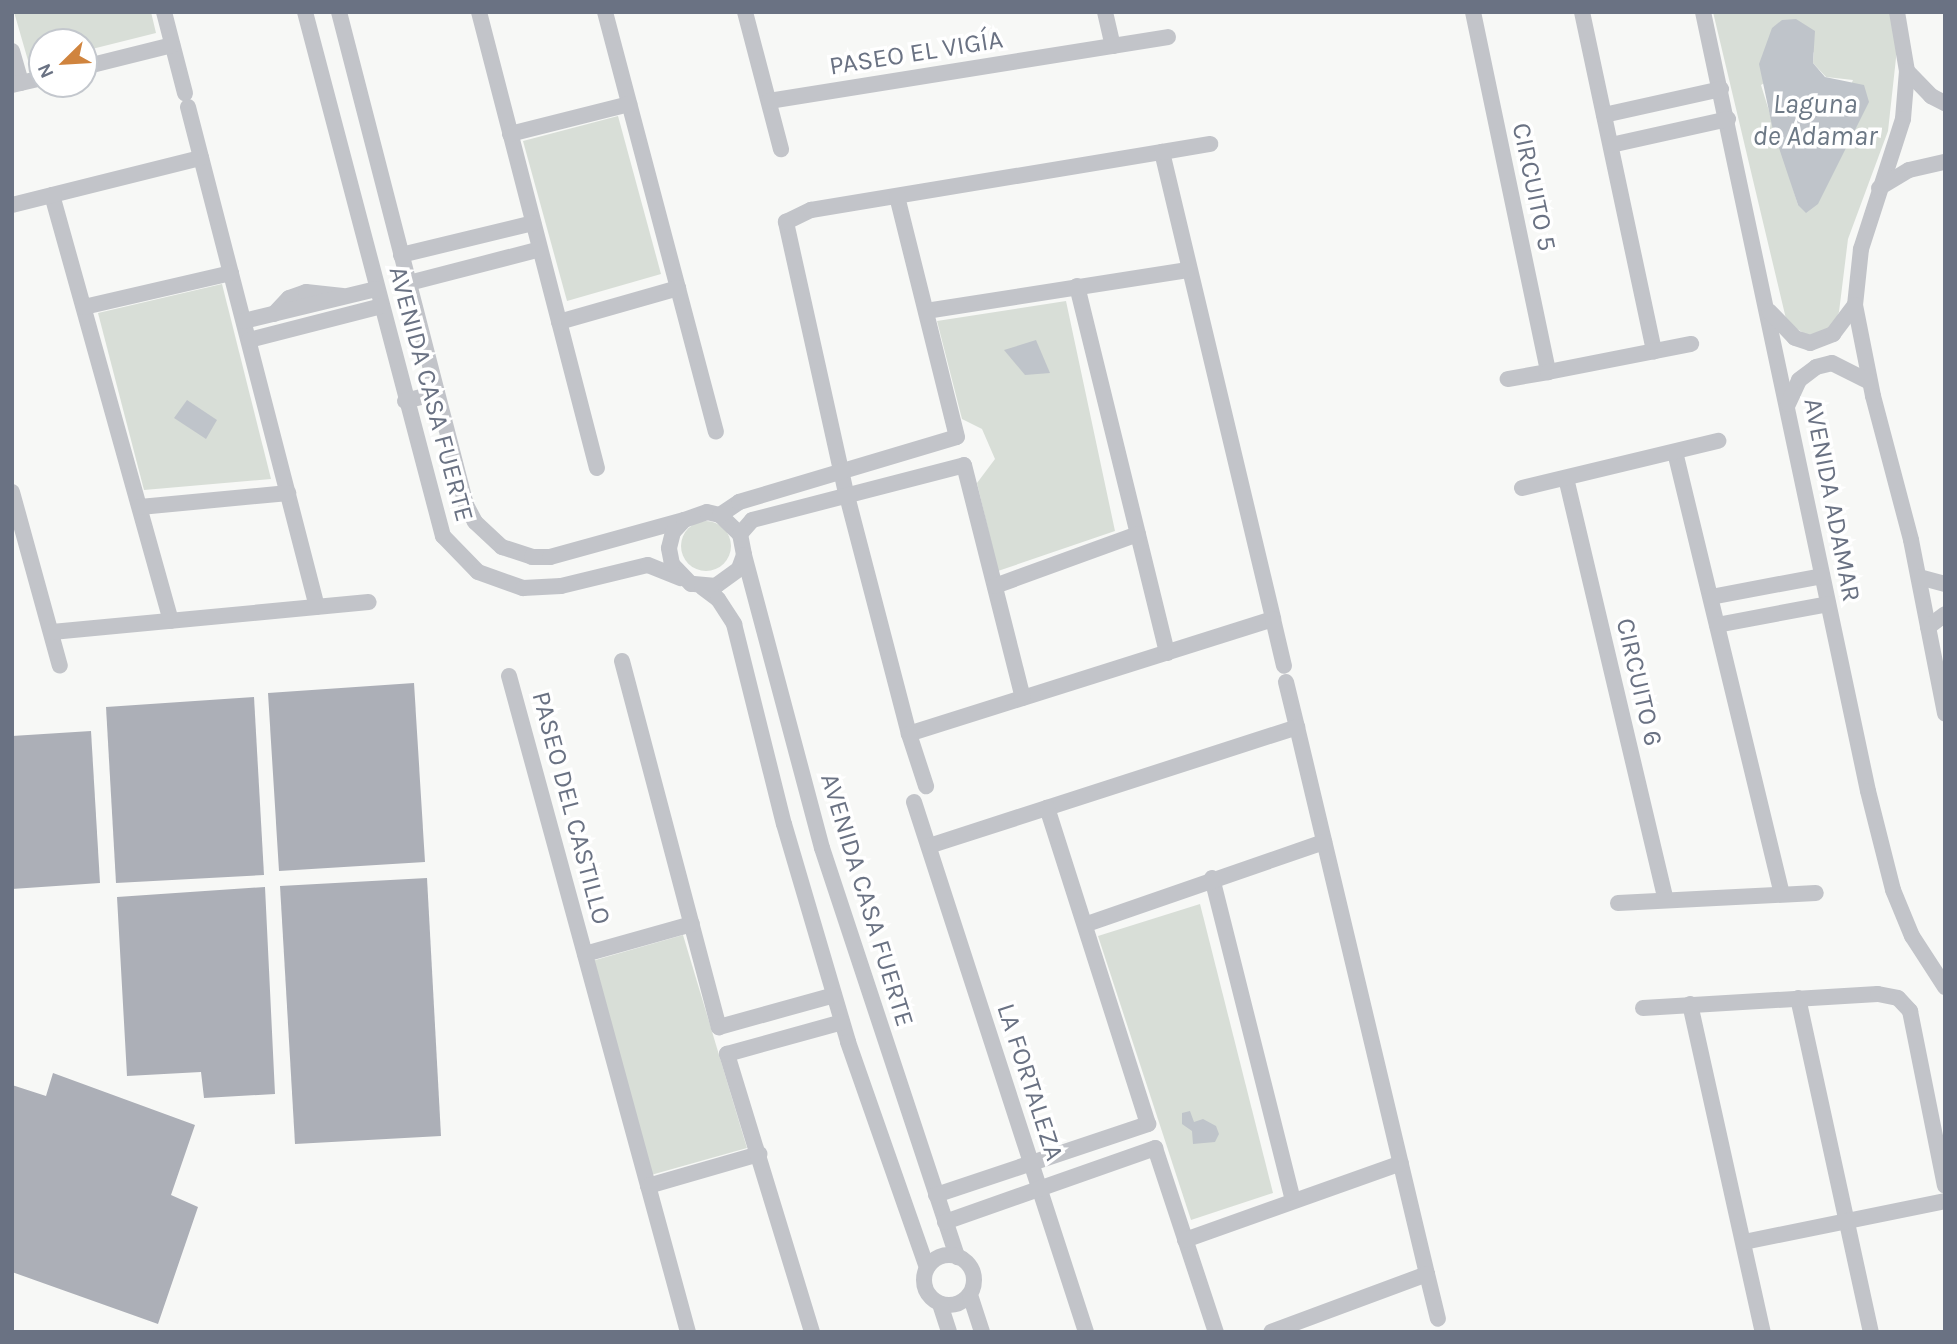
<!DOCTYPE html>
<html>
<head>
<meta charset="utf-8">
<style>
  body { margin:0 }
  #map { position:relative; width:1957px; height:1344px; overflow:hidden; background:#f7f8f6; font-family:Karla,sans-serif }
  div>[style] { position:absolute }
  .green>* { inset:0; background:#d8ded7 }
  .round { border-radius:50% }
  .water>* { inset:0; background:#bfc4ca }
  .building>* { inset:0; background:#acafb7 }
  .minor>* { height:16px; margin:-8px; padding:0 8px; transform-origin:8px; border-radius:8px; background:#c2c4c9 }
  .minor>.ring { margin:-8px; padding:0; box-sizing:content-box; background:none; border:16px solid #c2c4c9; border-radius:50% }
  span { translate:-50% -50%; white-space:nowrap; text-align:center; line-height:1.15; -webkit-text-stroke:7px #fff; paint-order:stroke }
  .street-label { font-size:26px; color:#6a7283 }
  .water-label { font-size:28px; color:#6c7885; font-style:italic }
  .frame { position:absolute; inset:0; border:14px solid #6a7283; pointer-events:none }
  .north { position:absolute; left:28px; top:28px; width:70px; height:70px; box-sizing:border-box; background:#fff; border:2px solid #c3c7cd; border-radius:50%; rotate:246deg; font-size:19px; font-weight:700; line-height:28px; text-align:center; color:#6a7283 }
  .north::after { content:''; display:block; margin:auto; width:24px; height:32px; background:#d0843e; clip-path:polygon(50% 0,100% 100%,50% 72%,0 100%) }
</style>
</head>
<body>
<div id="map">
  <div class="green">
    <div style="clip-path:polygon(14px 12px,151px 12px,156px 33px,84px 51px,84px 42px,42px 42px,42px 61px,29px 64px)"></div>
    <div style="clip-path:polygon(evenodd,1713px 12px,1892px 12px,1897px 49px,1888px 131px,1848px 239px,1839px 312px,1833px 325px,1822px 333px,1807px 335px,1787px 323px,1713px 12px,1814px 52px,1813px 63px,1826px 77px,1853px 80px,1798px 205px,1761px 85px,1814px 52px)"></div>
    <div style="clip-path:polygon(618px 116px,661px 274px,567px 301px,523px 141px)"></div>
    <div style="clip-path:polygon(222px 284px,271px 479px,144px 490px,98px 313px)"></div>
    <div style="clip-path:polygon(1066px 301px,1115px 531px,998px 571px,977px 483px,995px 459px,982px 429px,962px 419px,937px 321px)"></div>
    <div class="round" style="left:681px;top:521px;width:50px;height:50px"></div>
    <div style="clip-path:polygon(1200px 904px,1273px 1193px,1191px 1220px,1098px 936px)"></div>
    <div style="clip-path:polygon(683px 935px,747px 1148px,651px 1175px,592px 961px)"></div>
  </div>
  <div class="water">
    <div style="clip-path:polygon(1796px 19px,1815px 31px,1813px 63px,1825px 77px,1864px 85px,1869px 102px,1818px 204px,1806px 213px,1798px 205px,1773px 130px,1759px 64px,1772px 28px,1782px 20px)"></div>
    <div style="clip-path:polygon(1036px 340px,1050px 373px,1025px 375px,1004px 350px)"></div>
    <div style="clip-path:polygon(187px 400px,217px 420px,206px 439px,174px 418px)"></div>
    <div style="clip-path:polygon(1190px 1111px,1194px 1122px,1203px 1119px,1216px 1126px,1219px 1134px,1215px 1142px,1193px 1144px,1192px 1131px,1182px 1124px,1182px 1113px)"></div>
  </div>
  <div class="building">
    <div style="clip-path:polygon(414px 683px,425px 862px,279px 871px,268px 693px)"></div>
    <div style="clip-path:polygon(254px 697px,264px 875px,116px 883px,106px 707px)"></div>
    <div style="clip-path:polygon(91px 731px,100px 883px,12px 889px,12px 736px)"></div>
    <div style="clip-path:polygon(427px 878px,441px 1136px,295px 1144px,280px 886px)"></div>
    <div style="clip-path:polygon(265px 887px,275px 1094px,204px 1098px,201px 1072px,127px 1076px,117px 897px)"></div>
    <div style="clip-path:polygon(53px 1073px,195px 1125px,171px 1195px,198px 1207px,158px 1324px,12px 1272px,12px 1085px,46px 1096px)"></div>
  </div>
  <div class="minor">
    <div style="left:164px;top:12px;width:84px;rotate:75.5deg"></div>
    <div style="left:305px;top:12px;width:542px;rotate:75.25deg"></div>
    <div style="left:443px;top:536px;width:50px;rotate:45.8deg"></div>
    <div style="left:478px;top:572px;width:48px;rotate:19.6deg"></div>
    <div style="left:523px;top:588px;width:38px;rotate:-3deg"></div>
    <div style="left:561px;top:586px;width:89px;rotate:-13.6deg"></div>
    <div style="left:648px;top:565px;width:35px;rotate:22deg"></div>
    <div style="left:339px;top:12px;width:509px;rotate:75.55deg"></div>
    <div style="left:466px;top:505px;width:19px;rotate:62deg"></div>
    <div style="left:475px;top:522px;width:37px;rotate:43deg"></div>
    <div style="left:502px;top:547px;width:32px;rotate:18deg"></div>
    <div style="left:532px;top:557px;width:18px"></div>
    <div style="left:550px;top:557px;width:139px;rotate:-15.4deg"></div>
    <div style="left:479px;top:12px;width:471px;rotate:75.5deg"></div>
    <div style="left:605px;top:12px;width:434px;rotate:75.2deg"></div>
    <div style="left:745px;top:12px;width:142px;rotate:75.3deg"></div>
    <div style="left:1105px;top:12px;width:35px;rotate:77deg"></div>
    <div style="left:1473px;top:12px;width:368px;rotate:78.2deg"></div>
    <div style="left:1548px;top:372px;width:41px;rotate:170.1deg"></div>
    <div style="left:1582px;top:12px;width:347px;rotate:78deg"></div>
    <div style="left:1703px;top:12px;width:796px;rotate:78.04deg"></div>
    <div style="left:1868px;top:791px;width:102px;rotate:75.8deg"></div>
    <div style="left:1893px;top:890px;width:50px;rotate:67.6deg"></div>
    <div style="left:1912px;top:936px;width:61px;rotate:57.1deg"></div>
    <div style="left:1897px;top:12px;width:60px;rotate:80.4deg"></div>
    <div style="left:1907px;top:71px;width:48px;rotate:94.8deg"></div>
    <div style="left:1903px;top:119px;width:137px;rotate:107.9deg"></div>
    <div style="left:1861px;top:249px;width:56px;rotate:96.1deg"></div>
    <div style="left:1855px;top:305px;width:93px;rotate:78.8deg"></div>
    <div style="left:1873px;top:396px;width:149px;rotate:75.2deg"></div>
    <div style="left:1911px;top:540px;width:177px;rotate:78.9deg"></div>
    <div style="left:12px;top:51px;width:33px;rotate:74deg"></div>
    <div style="left:84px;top:67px;width:91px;rotate:-14deg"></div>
    <div style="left:1907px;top:71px;width:35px;rotate:46deg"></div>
    <div style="left:1931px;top:96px;width:16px;rotate:27deg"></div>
    <div style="left:12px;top:85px;width:31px;rotate:-13deg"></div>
    <div style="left:769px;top:101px;width:404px;rotate:-9.1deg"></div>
    <div style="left:188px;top:107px;width:516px;rotate:75.53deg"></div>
    <div style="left:1604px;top:115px;width:120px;rotate:-12.5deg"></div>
    <div style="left:510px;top:134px;width:123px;rotate:-14.1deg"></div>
    <div style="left:1611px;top:145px;width:120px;rotate:-12.5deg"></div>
    <div style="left:1162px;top:152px;width:480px;rotate:76.6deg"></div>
    <div style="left:1273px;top:619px;width:382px;rotate:162.5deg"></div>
    <div style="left:909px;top:734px;width:249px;rotate:-104.6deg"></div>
    <div style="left:846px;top:493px;width:278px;rotate:-102.5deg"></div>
    <div style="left:786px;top:222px;width:28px;rotate:-26deg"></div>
    <div style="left:811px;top:210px;width:356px;rotate:-9.4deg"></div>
    <div style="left:1162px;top:152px;width:49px;rotate:-9.5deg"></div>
    <div style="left:1879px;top:188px;width:35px;rotate:-31deg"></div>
    <div style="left:1909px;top:170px;width:37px;rotate:-13deg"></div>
    <div style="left:52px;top:195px;width:442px;rotate:74.4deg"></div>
    <div style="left:12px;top:205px;width:195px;rotate:-14deg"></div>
    <div style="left:401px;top:255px;width:136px;rotate:-13.6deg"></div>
    <div style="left:409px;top:283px;width:135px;rotate:-14.5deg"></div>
    <div style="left:1077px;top:286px;width:378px;rotate:76.2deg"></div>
    <div style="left:84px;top:307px;width:151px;rotate:-13deg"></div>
    <div style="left:926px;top:311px;width:265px;rotate:-8.9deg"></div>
    <div style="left:1769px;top:311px;width:37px;rotate:46deg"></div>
    <div style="left:1795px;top:338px;width:16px;rotate:18deg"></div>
    <div style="left:1810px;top:343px;width:25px;rotate:-21deg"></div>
    <div style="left:1833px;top:334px;width:36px;rotate:-53deg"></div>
    <div style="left:274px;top:314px;width:22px;rotate:-47deg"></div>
    <div style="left:289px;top:298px;width:18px;rotate:-19deg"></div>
    <div style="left:306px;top:292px;width:37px;rotate:6deg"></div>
    <div style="left:244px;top:321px;width:136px;rotate:-13.6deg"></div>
    <div style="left:559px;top:322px;width:124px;rotate:-15.9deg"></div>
    <div style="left:249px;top:340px;width:136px;rotate:-14.4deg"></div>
    <div style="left:1548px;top:372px;width:146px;rotate:-11.1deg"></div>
    <div style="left:405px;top:401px;width:33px;rotate:-14deg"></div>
    <div style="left:1788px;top:404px;width:26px;rotate:-65deg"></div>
    <div style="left:1799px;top:380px;width:21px;rotate:-37deg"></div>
    <div style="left:1816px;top:367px;width:16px;rotate:-14deg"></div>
    <div style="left:1832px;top:363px;width:42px;rotate:26.6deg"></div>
    <div style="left:1675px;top:452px;width:454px;rotate:76.4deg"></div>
    <div style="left:1566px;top:478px;width:432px;rotate:76.7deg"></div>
    <div style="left:1522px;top:488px;width:202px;rotate:-13.5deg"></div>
    <div style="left:12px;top:492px;width:180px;rotate:74.6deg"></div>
    <div style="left:140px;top:507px;width:149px;rotate:-5.4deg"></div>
    <div style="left:720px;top:515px;width:28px;rotate:44deg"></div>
    <div style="left:740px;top:534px;width:21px;rotate:79deg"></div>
    <div style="left:744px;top:555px;width:15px;rotate:110deg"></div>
    <div style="left:739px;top:569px;width:29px;rotate:144deg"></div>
    <div style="left:716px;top:586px;width:25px;rotate:-175deg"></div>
    <div style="left:691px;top:584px;width:28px;rotate:-134deg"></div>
    <div style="left:672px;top:564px;width:16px;rotate:-101deg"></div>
    <div style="left:669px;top:548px;width:16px;rotate:-76deg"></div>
    <div style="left:673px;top:532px;width:16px;rotate:-47deg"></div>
    <div style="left:684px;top:520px;width:24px;rotate:-19deg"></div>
    <div style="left:707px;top:512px;width:13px;rotate:13deg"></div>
    <div style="left:720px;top:515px;width:23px;rotate:-34deg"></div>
    <div style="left:739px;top:502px;width:227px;rotate:-16.6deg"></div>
    <div style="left:957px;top:437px;width:248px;rotate:-104deg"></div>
    <div style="left:740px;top:534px;width:18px;rotate:-49deg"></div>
    <div style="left:752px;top:520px;width:219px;rotate:-14.5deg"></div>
    <div style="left:964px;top:465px;width:240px;rotate:75.8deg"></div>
    <div style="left:744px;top:555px;width:303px;rotate:75.1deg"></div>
    <div style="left:822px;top:848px;width:431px;rotate:71.7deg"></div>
    <div style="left:1919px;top:577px;width:27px;rotate:15deg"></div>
    <div style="left:995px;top:586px;width:152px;rotate:-20deg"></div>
    <div style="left:702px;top:587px;width:20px;rotate:37deg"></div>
    <div style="left:718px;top:599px;width:30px;rotate:57deg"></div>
    <div style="left:734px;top:624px;width:206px;rotate:76deg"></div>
    <div style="left:784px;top:824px;width:227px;rotate:73.6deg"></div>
    <div style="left:848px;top:1042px;width:239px;rotate:70.7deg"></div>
    <div style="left:1711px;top:597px;width:113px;rotate:-10.7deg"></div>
    <div style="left:1273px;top:619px;width:48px;rotate:76.8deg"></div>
    <div style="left:1717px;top:625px;width:113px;rotate:-10.7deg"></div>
    <div style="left:1928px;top:627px;width:21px;rotate:-37deg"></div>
    <div style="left:52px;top:632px;width:318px;rotate:-5.4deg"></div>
    <div style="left:622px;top:661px;width:379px;rotate:75.2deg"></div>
    <div style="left:719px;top:1027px;width:119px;rotate:-15.5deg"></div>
    <div style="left:509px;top:676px;width:680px;rotate:74.74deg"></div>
    <div style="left:1286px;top:682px;width:46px;rotate:76.3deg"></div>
    <div style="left:909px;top:734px;width:55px;rotate:71.9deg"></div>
    <div style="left:914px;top:802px;width:557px;rotate:72.02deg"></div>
    <div style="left:929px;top:846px;width:387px;rotate:-17.9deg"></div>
    <div style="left:1297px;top:727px;width:562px;rotate:76.63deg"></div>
    <div style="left:1427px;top:1274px;width:166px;rotate:159.6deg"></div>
    <div style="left:1212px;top:878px;width:333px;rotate:75.9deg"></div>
    <div style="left:1618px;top:903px;width:198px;rotate:-2.9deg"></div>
    <div style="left:1087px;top:924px;width:251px;rotate:-19.1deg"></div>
    <div style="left:585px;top:954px;width:111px;rotate:-15.7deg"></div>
    <div style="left:1798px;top:998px;width:342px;rotate:77.7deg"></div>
    <div style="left:1690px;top:1004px;width:336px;rotate:77.5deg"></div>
    <div style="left:1643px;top:1008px;width:235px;rotate:-3.4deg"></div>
    <div style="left:1878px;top:994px;width:20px;rotate:11deg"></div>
    <div style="left:1898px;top:998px;width:18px;rotate:47deg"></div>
    <div style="left:1910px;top:1011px;width:178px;rotate:78.7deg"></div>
    <div style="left:648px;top:1186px;width:116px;rotate:-16.1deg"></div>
    <div style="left:936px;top:1195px;width:224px;rotate:-18.5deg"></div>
    <div style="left:1148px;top:1124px;width:332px;rotate:-107.7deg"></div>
    <div style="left:945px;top:1222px;width:223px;rotate:-19.4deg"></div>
    <div style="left:1155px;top:1148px;width:194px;rotate:71.7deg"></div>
    <div style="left:1185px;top:1240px;width:229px;rotate:-19.6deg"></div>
    <div style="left:1744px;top:1242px;width:205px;rotate:-11.5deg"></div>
    <div class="ring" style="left:924px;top:1255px;width:34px;height:34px"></div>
    <div style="left:1427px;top:1274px;width:46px;rotate:76.3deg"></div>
    <div style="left:970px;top:1295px;width:39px;rotate:72deg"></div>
    <div style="left:940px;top:1304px;width:29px;rotate:72deg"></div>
    <div style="left:812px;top:1332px;width:291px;rotate:-107deg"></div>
    <div style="left:727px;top:1054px;width:119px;rotate:-15.5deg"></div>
  </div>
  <div class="street-label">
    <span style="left:916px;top:53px;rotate:-9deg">PASEO EL VIGÍA</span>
    <span style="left:1534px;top:187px;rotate:78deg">CIRCUITO 5</span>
    <span style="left:431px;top:394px;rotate:75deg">AVENIDA CASA FUERTE</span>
    <span style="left:1832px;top:500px;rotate:79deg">AVENIDA ADAMAR</span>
    <span style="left:1639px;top:682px;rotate:77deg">CIRCUITO 6</span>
    <span style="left:571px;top:808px;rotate:75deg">PASEO DEL CASTILLO</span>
    <span style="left:867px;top:900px;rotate:73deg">AVENIDA CASA FUERTE</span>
    <span style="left:1030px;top:1082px;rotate:72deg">LA FORTALEZA</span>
  </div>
  <div class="water-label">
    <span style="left:1815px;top:120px">Laguna<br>de Adamar</span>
  </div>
  <div class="frame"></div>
  <div class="north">N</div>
</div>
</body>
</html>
